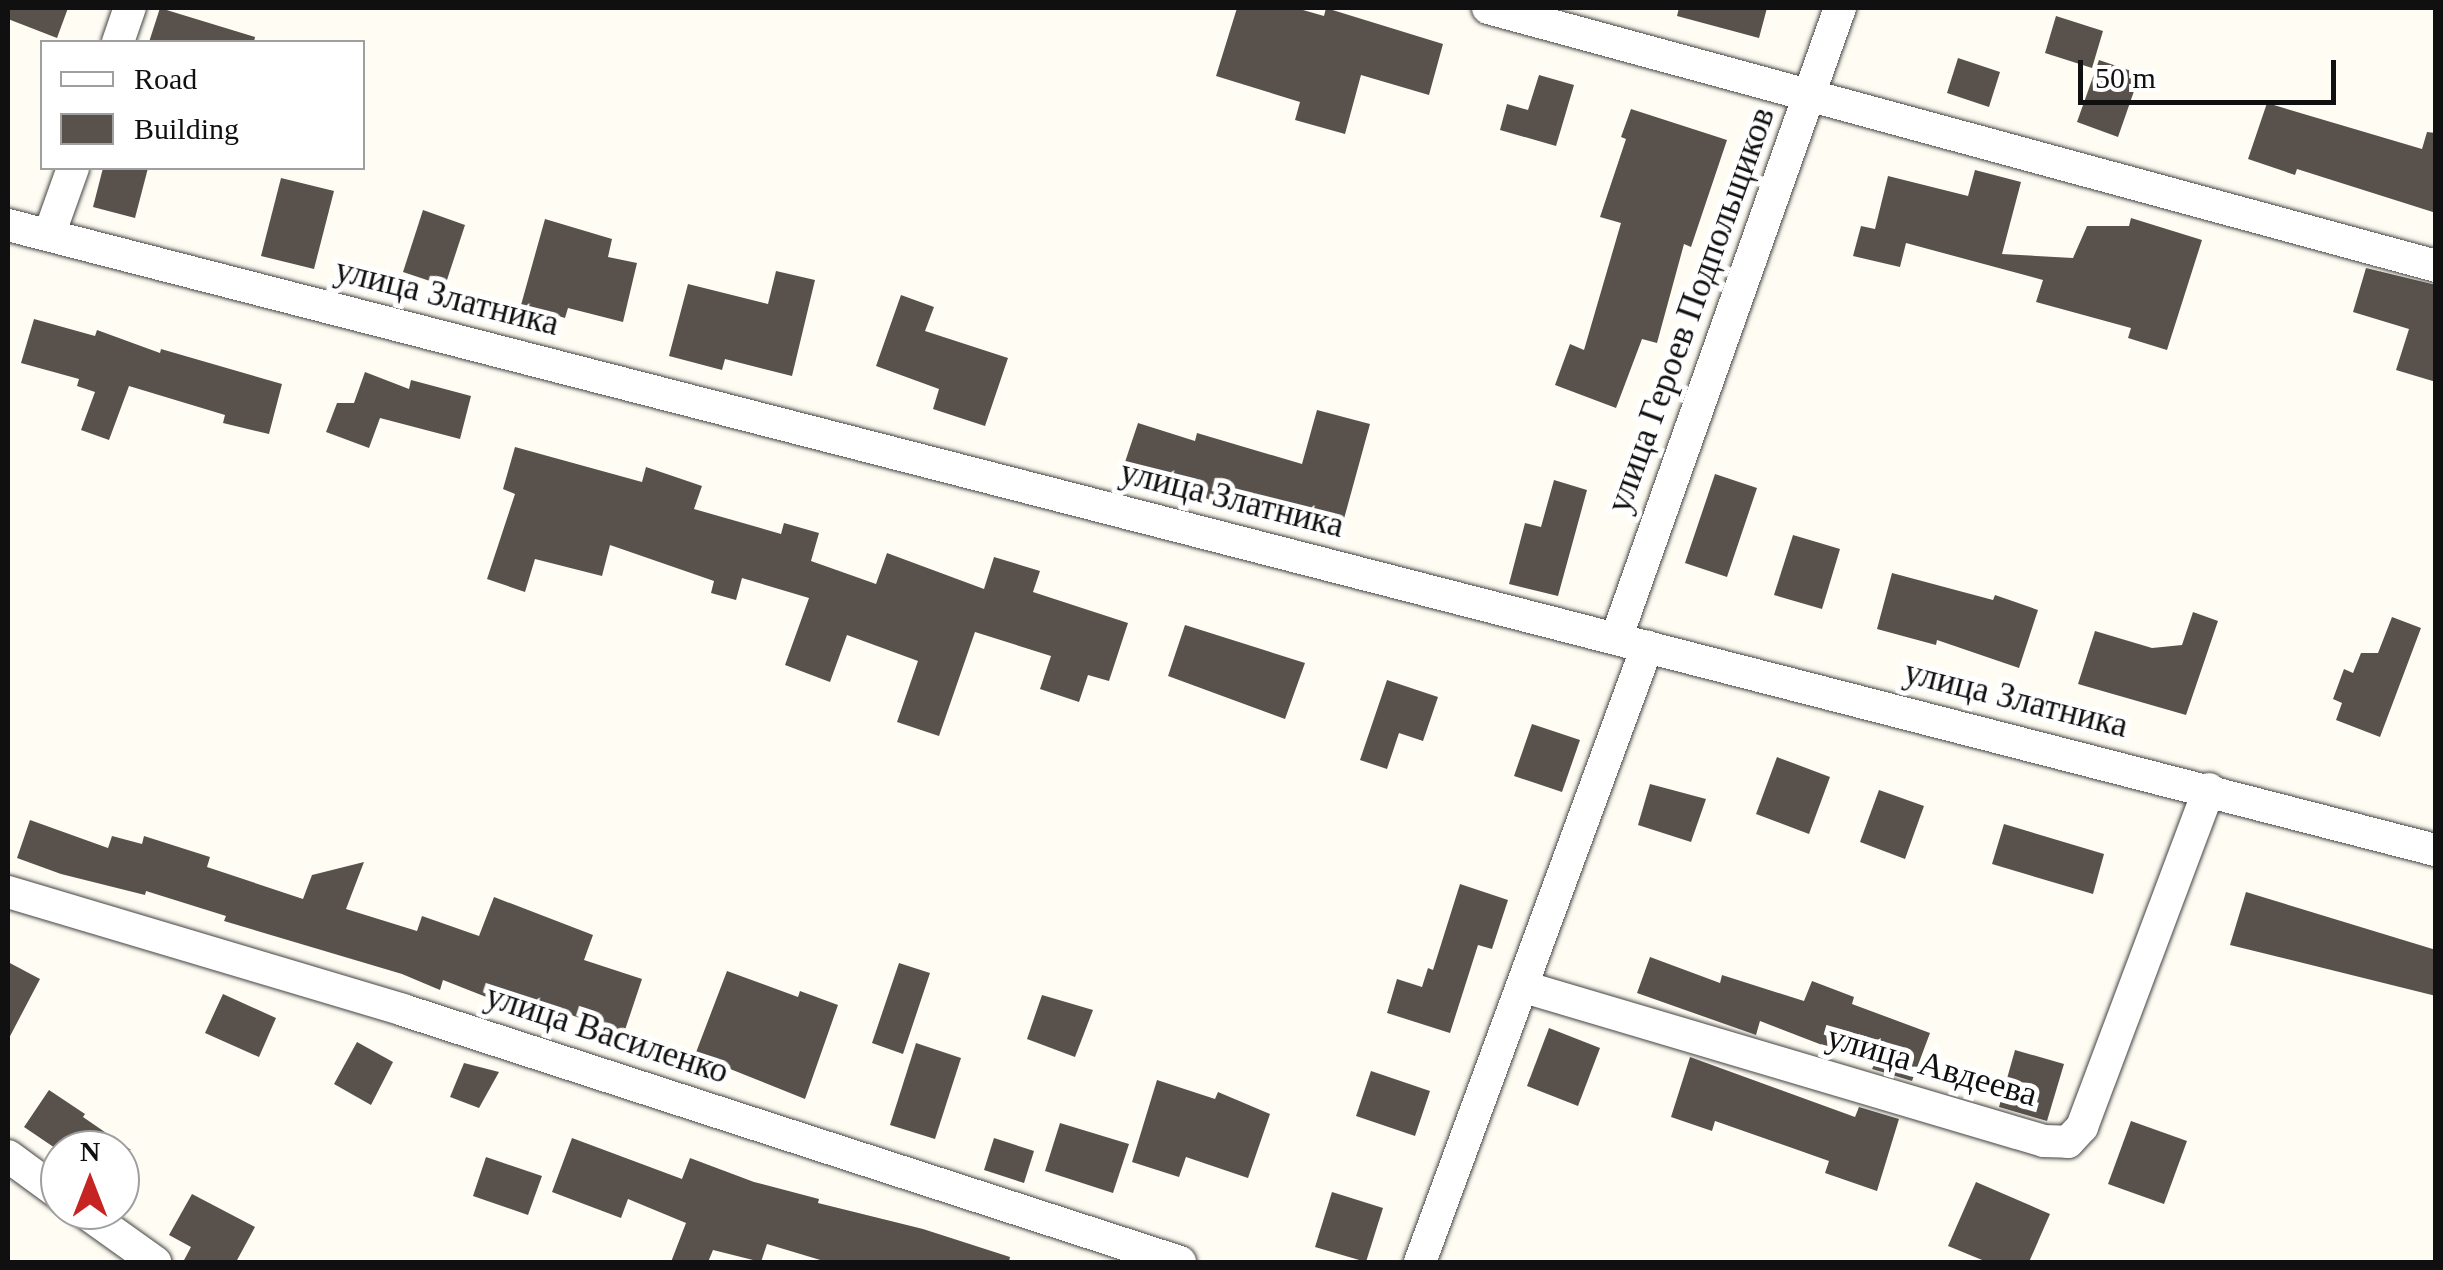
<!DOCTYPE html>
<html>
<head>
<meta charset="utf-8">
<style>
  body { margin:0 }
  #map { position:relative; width:2443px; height:1270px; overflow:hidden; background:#fffdf3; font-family:Georgia,serif }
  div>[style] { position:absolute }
  .building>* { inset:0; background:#59524c }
  .roads { filter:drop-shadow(0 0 2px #434343) drop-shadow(0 0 2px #434343) }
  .street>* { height:32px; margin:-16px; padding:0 16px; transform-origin:16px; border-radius:16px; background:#fff }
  span { translate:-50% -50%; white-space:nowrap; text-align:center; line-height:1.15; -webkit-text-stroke:10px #fff; paint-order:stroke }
  .street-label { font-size:35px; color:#101010 }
  .frame { position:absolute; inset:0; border:10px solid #101010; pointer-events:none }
  .legend { position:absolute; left:40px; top:40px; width:325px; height:130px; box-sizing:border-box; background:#fff; border:2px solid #9f9f9f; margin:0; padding:12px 18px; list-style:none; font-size:30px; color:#101010 }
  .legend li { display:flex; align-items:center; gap:20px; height:50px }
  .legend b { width:50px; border:2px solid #9f9f9f }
  .north { position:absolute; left:40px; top:1130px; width:100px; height:100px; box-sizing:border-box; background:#fff; border:2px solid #9f9f9f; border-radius:50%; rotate:0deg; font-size:28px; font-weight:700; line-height:40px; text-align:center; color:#101010 }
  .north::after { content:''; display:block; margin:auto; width:35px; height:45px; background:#c52423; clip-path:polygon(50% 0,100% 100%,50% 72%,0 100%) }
  .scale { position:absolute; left:2078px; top:60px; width:258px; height:45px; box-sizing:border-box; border:5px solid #101010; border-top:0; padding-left:12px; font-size:30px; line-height:35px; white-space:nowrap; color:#101010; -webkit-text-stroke:8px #fff; paint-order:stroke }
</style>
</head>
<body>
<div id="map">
  <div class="building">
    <div style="clip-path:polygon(8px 8px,68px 8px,57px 38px,8px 19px)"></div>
    <div style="clip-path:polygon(160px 8px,255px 37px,254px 42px,149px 42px)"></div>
    <div style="clip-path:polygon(1237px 8px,1296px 8px,1324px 16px,1326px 8px,1443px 44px,1429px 95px,1361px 75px,1345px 134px,1295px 120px,1300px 102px,1216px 76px)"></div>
    <div style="clip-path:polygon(1679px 8px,1767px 8px,1759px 38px,1677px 16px)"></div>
    <div style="clip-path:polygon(2056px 16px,2103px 31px,2092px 68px,2045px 53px)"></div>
    <div style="clip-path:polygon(1958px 58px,2000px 72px,1989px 107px,1947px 93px)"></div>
    <div style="clip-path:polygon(2099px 60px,2140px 74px,2118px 137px,2077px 122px)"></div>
    <div style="clip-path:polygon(1539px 75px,1574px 85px,1556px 146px,1500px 130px,1507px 104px,1528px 110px)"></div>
    <div style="clip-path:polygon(2267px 103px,2422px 149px,2427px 132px,2436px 133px,2436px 213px,2297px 169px,2295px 175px,2248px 159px)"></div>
    <div style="clip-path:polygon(1631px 109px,1727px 140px,1691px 247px,1684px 244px,1657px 343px,1642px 339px,1616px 408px,1555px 385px,1570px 344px,1584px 350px,1621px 223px,1600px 217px,1626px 139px,1621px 137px)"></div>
    <div style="clip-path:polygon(103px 168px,148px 168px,135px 218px,93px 207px)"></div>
    <div style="clip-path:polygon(1975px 170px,2021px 182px,2002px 254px,2073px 258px,2087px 226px,2129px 226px,2131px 218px,2202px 240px,2167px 350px,2128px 338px,2131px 328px,2036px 302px,2043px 280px,1906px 243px,1900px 267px,1853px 256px,1861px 226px,1875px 229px,1888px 176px,1968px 196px)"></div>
    <div style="clip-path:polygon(281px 178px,334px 191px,314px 269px,261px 256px)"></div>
    <div style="clip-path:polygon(423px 210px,465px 225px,445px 286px,403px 272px)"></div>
    <div style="clip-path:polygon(545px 219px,612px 239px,608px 257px,637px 263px,623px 322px,568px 308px,565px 318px,521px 305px)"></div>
    <div style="clip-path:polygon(2366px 268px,2436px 285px,2436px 382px,2396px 370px,2409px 329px,2353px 312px)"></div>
    <div style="clip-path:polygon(776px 271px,815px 280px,792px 376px,725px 359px,722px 370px,669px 356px,688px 284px,768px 304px)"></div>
    <div style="clip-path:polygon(901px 295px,934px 307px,925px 331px,1008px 358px,985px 426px,933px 409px,939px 389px,876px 366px)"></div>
    <div style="clip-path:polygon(34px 319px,95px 336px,97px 330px,160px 353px,161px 349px,282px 384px,269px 434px,223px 423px,225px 415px,129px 386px,109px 440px,81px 430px,95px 392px,77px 386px,79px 379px,21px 363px)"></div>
    <div style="clip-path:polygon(365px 372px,409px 389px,411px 380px,471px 396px,460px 439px,380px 418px,369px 448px,326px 432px,337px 403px,354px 403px)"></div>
    <div style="clip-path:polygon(1317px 410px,1370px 424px,1339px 537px,1121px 474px,1138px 423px,1195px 441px,1197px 433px,1302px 464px)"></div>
    <div style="clip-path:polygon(515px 447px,642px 482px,646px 467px,702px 486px,694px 509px,781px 534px,784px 523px,819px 533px,811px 561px,876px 584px,887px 553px,984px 589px,994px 557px,1040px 571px,1033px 592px,1128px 623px,1109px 681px,1088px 675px,1079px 702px,1040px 689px,1051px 656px,975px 632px,939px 736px,897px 722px,918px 661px,847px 635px,830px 682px,785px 665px,809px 598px,742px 578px,736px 600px,711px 593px,714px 581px,610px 545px,602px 576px,535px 559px,525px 592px,487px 579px,515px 494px,503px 489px)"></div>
    <div style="clip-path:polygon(1715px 474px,1757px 488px,1727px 577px,1685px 563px)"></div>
    <div style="clip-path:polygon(1554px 480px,1587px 490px,1558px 596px,1509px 584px,1525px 523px,1541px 527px)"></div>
    <div style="clip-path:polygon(1793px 535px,1840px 549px,1822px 609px,1774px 595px)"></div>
    <div style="clip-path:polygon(1892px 573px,1993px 600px,1995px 595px,2038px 610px,2019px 668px,1937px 640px,1936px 645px,1877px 629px)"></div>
    <div style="clip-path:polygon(2193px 612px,2218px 621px,2186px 715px,2078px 684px,2095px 631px,2152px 648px,2182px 645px)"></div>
    <div style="clip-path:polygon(2392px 617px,2421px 628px,2380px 737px,2336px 720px,2342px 703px,2333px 699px,2344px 669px,2353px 673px,2361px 653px,2378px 653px)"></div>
    <div style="clip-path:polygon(1185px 625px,1305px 663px,1285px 719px,1168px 676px)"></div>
    <div style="clip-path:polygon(1387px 680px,1438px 697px,1423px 741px,1399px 733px,1387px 769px,1360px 760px)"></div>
    <div style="clip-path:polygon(1532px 724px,1580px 740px,1562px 792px,1514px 776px)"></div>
    <div style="clip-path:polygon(1777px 757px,1830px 777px,1809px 834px,1756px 814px)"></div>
    <div style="clip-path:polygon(1650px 784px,1706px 799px,1691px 842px,1638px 825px)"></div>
    <div style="clip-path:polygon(1879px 790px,1924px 806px,1905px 859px,1860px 842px)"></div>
    <div style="clip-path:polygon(30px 820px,108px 848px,112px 836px,142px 844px,144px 836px,210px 857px,207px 867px,303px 899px,312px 875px,364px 862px,346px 909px,417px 931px,422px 916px,479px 936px,494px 897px,593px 935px,584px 960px,642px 979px,624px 1033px,565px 1013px,563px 1018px,501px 995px,499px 1002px,443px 980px,440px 990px,402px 974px,224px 921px,226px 916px,146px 891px,145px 895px,61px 874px,17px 858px)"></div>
    <div style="clip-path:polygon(2004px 824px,2104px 854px,2093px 894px,1992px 864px)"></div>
    <div style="clip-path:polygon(1460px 884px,1508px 900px,1492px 949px,1478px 945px,1450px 1033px,1387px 1013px,1397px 979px,1422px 987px,1428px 968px,1433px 970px)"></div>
    <div style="clip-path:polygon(2246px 892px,2436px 950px,2436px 996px,2230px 945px)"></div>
    <div style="clip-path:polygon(1650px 957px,1720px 983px,1722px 975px,1804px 1001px,1812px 981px,1854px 997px,1852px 1004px,1930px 1033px,1912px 1081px,1872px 1069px,1874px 1065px,1760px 1021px,1756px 1035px,1637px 993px)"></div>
    <div style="clip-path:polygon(8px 962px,40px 979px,8px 1040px)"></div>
    <div style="clip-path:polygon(899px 963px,930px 973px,903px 1054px,872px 1043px)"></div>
    <div style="clip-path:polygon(727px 971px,798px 997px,800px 991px,838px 1005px,805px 1099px,695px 1055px)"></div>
    <div style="clip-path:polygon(223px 994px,276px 1018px,259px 1057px,205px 1033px)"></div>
    <div style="clip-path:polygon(1042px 995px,1093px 1010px,1075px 1057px,1027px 1039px)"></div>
    <div style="clip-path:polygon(1549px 1028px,1600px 1048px,1578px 1106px,1527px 1086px)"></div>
    <div style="clip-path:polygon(357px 1042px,393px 1062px,371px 1105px,334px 1084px)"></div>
    <div style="clip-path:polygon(916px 1043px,961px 1058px,935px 1139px,890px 1125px)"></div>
    <div style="clip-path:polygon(2015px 1050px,2064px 1064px,2047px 1121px,1999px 1107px)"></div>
    <div style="clip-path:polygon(1690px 1057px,1855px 1117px,1859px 1107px,1899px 1119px,1877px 1191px,1825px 1173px,1829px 1161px,1715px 1121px,1712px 1131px,1671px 1117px)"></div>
    <div style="clip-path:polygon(464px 1063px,499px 1072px,479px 1108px,450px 1097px)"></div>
    <div style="clip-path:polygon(1371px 1071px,1430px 1091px,1415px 1136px,1356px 1116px)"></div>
    <div style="clip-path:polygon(1157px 1080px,1215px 1099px,1218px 1092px,1270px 1114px,1248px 1178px,1186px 1157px,1179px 1177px,1132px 1162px)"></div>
    <div style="clip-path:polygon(49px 1090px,85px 1114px,83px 1117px,131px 1150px,58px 1150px,24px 1127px)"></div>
    <div style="clip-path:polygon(2131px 1121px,2187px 1141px,2164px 1204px,2108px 1184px)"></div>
    <div style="clip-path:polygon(1060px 1123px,1129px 1144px,1113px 1193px,1045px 1171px)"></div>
    <div style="clip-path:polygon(572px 1138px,682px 1179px,690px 1158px,754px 1182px,819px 1199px,818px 1203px,923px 1229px,1010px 1257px,1009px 1262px,827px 1262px,767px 1244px,761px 1262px,713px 1250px,708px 1262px,671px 1262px,686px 1223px,628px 1199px,621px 1218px,552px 1192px)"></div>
    <div style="clip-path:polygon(994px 1138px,1034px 1151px,1024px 1183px,984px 1170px)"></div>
    <div style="clip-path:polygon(486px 1157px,542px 1176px,528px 1215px,473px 1196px)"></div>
    <div style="clip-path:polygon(1976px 1182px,2050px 1214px,2029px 1262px,1987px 1262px,1948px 1246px)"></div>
    <div style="clip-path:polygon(1332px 1192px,1383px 1208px,1366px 1262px,1315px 1247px)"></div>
    <div style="clip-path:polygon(192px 1194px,255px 1227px,236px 1262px,183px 1262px,191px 1247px,169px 1235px)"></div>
  </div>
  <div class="roads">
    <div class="street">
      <div style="left:1488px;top:8px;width:982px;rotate:15.22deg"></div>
      <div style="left:118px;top:42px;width:36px;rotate:-71deg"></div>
      <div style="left:8px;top:225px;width:2507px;rotate:14.44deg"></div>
      <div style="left:49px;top:235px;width:71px;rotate:-70.3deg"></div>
      <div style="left:1616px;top:639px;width:670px;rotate:-70.46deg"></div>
      <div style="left:8px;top:892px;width:412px;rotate:16.6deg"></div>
      <div style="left:403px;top:1010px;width:817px;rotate:17.97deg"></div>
      <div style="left:1524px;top:987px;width:542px;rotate:16.5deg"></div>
      <div style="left:2044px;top:1141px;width:24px;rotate:2deg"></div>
      <div style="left:2068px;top:1142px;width:21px;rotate:-47deg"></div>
      <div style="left:2082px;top:1127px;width:361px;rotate:-69.4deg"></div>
      <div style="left:8px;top:1156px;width:64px;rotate:36.2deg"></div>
      <div style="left:82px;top:1210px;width:90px;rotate:35.5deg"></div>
      <div style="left:1420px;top:1262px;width:656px;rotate:-69.74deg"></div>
    </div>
  </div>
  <div class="street-label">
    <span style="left:447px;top:297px;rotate:14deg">улица Златника</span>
    <span style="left:1691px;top:310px;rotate:-70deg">улица Героев Подпольщиков</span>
    <span style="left:1232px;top:499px;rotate:14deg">улица Златника</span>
    <span style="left:2016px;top:699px;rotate:14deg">улица Златника</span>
    <span style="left:607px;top:1034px;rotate:18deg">улица Василенко</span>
    <span style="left:1932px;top:1066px;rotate:16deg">улица Авдеева</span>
  </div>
  <div class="frame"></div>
  <ul class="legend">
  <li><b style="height:12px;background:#fff"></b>Road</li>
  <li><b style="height:28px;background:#59524c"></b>Building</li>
  </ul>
  <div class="north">N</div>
  <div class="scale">50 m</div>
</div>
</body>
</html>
